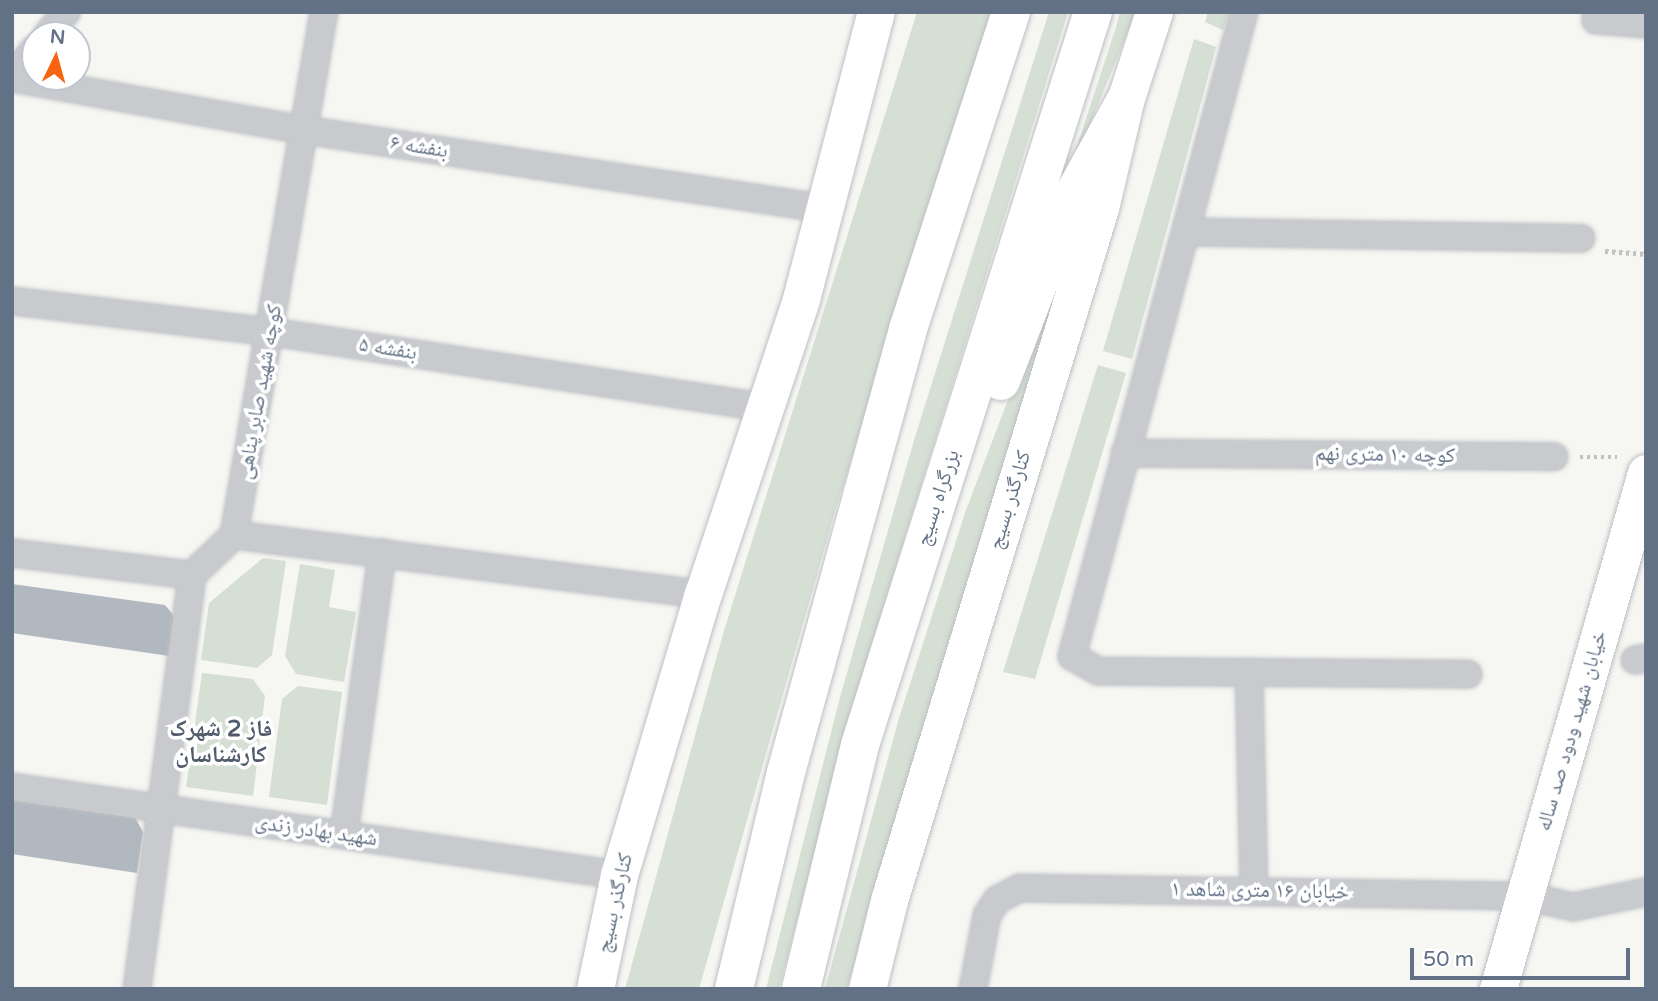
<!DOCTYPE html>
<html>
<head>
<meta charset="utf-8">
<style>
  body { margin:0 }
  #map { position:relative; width:1658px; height:1001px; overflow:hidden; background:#f6f6f2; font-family:"Varela Round","Noto Naskh Arabic",sans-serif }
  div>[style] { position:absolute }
  .green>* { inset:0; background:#d6dfd3 }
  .building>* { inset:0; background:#b2b8bf }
  .path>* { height:4.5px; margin-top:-2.25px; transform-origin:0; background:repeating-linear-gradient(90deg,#c0c2c4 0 3.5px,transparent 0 7px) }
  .roads { filter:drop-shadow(0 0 2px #bcbfc4) drop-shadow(0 0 2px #bcbfc4) }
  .street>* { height:26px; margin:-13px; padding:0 13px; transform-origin:13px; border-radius:13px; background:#c8cace }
  .secondary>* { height:37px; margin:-18.5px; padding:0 18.5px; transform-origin:18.5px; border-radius:18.5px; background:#fff }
  .highway>* { height:38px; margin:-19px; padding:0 19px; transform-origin:19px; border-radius:19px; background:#fff }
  span { translate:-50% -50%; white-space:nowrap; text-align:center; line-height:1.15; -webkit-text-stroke:7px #fff; paint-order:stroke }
  .street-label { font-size:21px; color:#627186 }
  .neighbourhood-label { font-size:23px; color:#505c6b; font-weight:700 }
  .frame { position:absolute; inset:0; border:14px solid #627186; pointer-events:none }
  .north { position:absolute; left:21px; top:21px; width:70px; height:70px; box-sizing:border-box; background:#fff; border:2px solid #c0c6cf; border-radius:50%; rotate:5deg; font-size:19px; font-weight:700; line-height:28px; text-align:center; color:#627186 }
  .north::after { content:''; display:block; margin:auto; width:24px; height:32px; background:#f66412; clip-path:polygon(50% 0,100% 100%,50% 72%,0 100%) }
  .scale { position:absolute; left:1410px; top:948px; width:220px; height:32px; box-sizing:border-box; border:4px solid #627186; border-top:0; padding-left:9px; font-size:21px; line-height:24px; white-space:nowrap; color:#627186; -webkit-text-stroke:5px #fff; paint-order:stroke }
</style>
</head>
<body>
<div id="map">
  <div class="green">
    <div style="clip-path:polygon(917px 12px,992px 12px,836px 508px,699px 989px,625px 989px,723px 634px)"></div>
    <div style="clip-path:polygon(1049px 12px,1068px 12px,854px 701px,779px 989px,766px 989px,840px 697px,915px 437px)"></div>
    <div style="clip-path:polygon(1120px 12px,1136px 12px,1062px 192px,1117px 24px)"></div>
    <div style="clip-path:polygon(1208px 12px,1229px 12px,1223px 30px,1205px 22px)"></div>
    <div style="clip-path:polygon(1194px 39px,1216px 47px,1132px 359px,1103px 351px)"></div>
    <div style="clip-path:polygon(1092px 180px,847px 989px,825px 989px,899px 718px,966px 510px)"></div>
    <div style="clip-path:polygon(1098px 365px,1126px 373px,1035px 679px,1003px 672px)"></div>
    <div style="clip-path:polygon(263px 558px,286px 561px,272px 655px,257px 668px,201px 660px,209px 603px)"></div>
    <div style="clip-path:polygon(300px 564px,335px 570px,329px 607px,356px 612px,344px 682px,296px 674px,285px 656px)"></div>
    <div style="clip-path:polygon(202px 673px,253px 679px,265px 696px,253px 796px,186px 787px)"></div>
    <div style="clip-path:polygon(298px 686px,342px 692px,327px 805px,269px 797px,282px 699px)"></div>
  </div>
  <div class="building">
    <div style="clip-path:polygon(12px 584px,165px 605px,175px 617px,169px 656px,12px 633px)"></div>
    <div style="clip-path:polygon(12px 800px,135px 817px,143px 832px,137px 873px,12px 854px)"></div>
  </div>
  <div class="path">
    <div style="left:1605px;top:251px;width:41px;rotate:4.2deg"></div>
    <div style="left:1580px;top:457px;width:37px"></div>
  </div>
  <div class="roads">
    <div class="street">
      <div style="left:1244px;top:12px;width:667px;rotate:104.95deg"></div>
      <div style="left:1072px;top:656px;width:30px;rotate:30deg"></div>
      <div style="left:1098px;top:671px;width:370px;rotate:0.5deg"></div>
      <div style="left:1596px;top:12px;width:8px;rotate:90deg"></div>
      <div style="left:1596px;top:20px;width:50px;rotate:4.6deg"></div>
      <div style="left:47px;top:35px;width:30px;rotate:-50deg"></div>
      <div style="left:12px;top:76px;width:35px;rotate:-50deg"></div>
      <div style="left:12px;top:78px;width:297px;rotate:10.1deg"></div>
      <div style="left:304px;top:130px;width:529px;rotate:8.59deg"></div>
      <div style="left:1186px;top:232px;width:395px;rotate:0.9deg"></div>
      <div style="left:12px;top:301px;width:262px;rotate:6.8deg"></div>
      <div style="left:272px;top:332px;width:497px;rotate:8.7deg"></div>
      <div style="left:1125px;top:453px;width:429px;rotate:0.5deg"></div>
      <div style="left:234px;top:535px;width:473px;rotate:7.2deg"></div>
      <div style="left:12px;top:553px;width:181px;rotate:7deg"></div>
      <div style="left:192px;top:575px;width:58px;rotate:-43.6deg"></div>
      <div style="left:234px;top:535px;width:531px;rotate:-80.24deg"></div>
      <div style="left:1635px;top:660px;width:11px;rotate:-10deg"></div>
      <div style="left:1249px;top:672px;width:218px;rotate:88.7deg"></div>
      <div style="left:12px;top:787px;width:613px;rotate:8.25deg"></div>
      <div style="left:344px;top:835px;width:285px;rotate:-82.3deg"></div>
      <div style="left:137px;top:989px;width:418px;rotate:-82.4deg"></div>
      <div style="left:973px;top:989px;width:75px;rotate:-79.3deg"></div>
      <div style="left:987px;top:915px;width:18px;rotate:-56deg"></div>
      <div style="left:997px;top:900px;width:26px;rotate:-28deg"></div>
      <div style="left:1020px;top:888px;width:506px;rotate:0.91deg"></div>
      <div style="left:1526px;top:896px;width:48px;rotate:13.2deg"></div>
      <div style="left:1573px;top:907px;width:75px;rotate:-11.6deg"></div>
    </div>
    <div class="secondary">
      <div style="left:595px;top:989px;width:116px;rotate:-78.1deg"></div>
      <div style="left:619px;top:875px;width:293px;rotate:-73.4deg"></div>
      <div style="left:703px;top:594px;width:311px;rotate:-71.6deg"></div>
      <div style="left:801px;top:299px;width:297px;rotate:-75.4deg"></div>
      <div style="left:867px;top:989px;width:95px;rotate:-76deg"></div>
      <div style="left:890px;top:897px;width:720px;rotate:-73.05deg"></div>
      <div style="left:1100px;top:208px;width:110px;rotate:-76.8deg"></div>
      <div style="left:1125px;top:101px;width:94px;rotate:-72deg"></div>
      <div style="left:1498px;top:989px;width:537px;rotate:-74deg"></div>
    </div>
    <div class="highway">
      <div style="left:1001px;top:381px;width:195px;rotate:-69deg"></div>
      <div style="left:1071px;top:199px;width:112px;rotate:-61.1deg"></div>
      <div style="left:734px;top:989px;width:219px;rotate:-76.5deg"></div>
      <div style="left:785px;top:776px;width:464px;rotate:-74.6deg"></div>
      <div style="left:908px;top:329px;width:333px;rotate:-72deg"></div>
      <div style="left:801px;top:989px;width:251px;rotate:-76.4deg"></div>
      <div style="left:860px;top:745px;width:769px;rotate:-72.37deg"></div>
    </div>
  </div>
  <div class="street-label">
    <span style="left:419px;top:147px;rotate:9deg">بنفشه ۶</span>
    <span style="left:388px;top:349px;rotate:9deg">بنفشه ۵</span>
    <span style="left:260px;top:392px;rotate:-80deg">کوچه شهید صابر پناهی</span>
    <span style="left:1385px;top:455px;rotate:1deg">کوچه ۱۰ متری نهم</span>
    <span style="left:938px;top:498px;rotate:-72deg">بزرگراه بسیج</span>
    <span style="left:1010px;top:500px;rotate:-73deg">کنارگذر بسیج</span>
    <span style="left:1572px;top:731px;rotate:-74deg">خیابان شهید ودود صد ساله</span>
    <span style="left:316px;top:831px;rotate:8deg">شهید بهادر زندی</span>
    <span style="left:1260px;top:891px;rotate:1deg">خیابان ۱۶ متری شاهد ۱</span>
    <span style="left:615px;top:903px;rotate:-77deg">کنارگذر بسیج</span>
  </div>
  <div class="neighbourhood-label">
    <span style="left:221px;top:742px">فاز 2 شهرک<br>کارشناسان</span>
  </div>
  <div class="frame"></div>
  <div class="north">N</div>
  <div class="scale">50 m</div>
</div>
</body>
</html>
